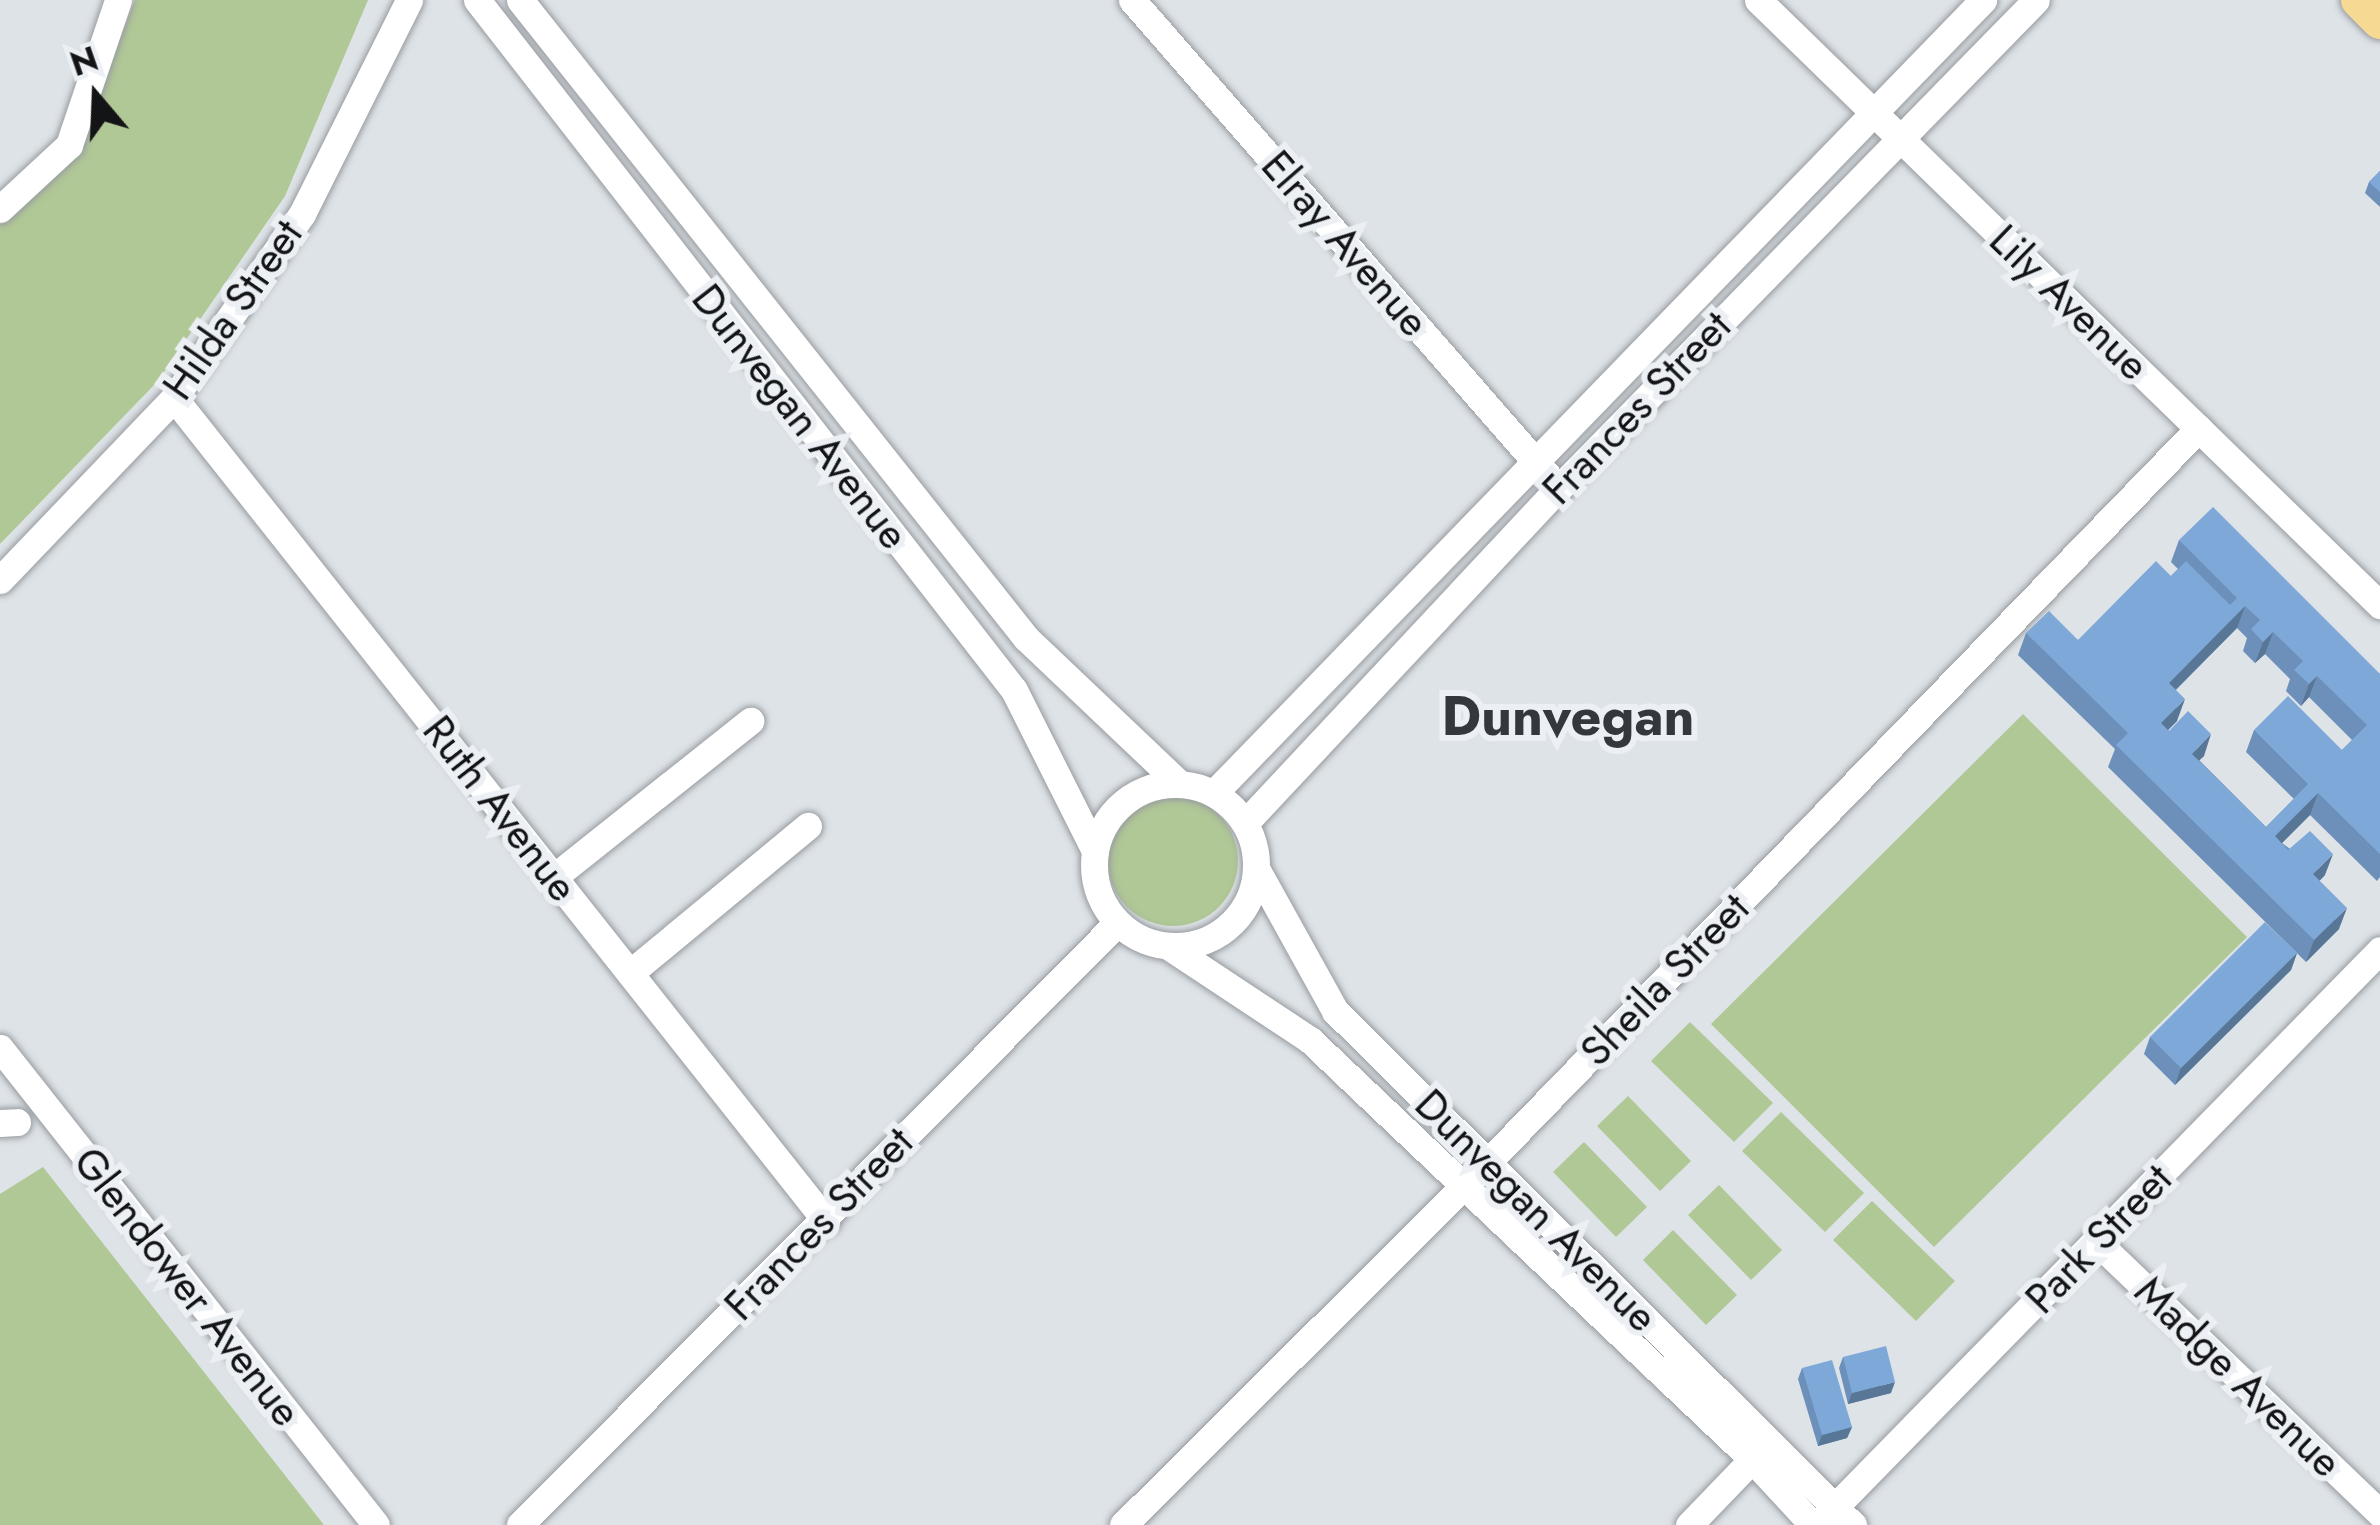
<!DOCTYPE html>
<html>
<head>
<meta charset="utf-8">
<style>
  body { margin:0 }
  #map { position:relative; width:2380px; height:1525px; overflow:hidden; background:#dee3e7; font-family:Jost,sans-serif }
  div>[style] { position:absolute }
  .green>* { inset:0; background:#b0c796 }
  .round { border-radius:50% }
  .roads { filter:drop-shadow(0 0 3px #989ca1) drop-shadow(0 0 3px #989ca1) }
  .minor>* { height:27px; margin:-13.5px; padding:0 13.5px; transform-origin:13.5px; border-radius:13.5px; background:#fff }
  .minor>.ring { margin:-13.5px; padding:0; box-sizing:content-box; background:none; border:27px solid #fff; border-radius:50% }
  .major>* { height:36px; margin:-18px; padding:0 18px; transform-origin:18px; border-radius:18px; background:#f6d993 }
  .wall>* { inset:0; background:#6c90b9 }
  .shaded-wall>* { inset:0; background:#587696 }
  .building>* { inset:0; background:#7ea8d7 }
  span { translate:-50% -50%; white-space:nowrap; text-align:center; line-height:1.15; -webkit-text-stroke:12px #ecf0f4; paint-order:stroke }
  .street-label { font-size:42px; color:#131416 }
  .district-label { font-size:54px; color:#34373b; font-weight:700 }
  .north { position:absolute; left:36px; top:36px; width:120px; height:120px; -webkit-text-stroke:9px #ecf0f4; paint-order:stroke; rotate:341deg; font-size:33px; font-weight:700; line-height:48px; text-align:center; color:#131416 }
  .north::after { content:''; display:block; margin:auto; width:42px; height:54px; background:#131416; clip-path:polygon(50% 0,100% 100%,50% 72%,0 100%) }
</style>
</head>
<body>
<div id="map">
  <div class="green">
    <div style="clip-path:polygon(135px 0,368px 0,285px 196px,157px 382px,0 544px,0 220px,75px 154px)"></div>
    <div style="clip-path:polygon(2023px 714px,2247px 937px,1934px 1247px,1711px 1024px)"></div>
    <div class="round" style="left:1108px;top:796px;width:130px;height:130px"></div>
    <div style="clip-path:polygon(1690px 1022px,1773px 1103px,1734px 1142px,1651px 1061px)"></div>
    <div style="clip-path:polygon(1628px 1096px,1691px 1161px,1660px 1191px,1597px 1126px)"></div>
    <div style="clip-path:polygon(1781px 1112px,1864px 1193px,1825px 1232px,1742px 1151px)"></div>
    <div style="clip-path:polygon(1584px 1142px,1647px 1207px,1616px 1237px,1553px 1172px)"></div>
    <div style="clip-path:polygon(43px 1167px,324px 1525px,0 1525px,0 1194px)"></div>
    <div style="clip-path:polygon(1719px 1185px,1782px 1250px,1751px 1280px,1688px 1215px)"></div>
    <div style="clip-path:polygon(1872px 1201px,1955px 1281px,1916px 1321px,1833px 1240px)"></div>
    <div style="clip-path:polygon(1673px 1230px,1737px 1295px,1706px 1325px,1643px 1260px)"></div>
  </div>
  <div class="roads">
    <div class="minor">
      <div style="left:477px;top:0;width:874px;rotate:52.11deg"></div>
      <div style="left:1014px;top:690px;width:180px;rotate:63.3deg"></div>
      <div style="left:520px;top:0;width:814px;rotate:51.58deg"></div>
      <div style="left:1026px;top:638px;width:212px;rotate:43.5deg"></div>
      <div style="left:1132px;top:0;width:632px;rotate:48.85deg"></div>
      <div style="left:1758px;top:0;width:868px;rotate:44.21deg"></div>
      <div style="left:0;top:209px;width:94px;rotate:-42.8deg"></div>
      <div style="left:69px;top:145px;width:153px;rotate:-71.3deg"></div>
      <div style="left:174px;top:398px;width:1050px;rotate:51.61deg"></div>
      <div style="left:0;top:580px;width:252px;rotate:-46.3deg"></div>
      <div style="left:174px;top:398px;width:224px;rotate:-55.2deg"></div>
      <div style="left:302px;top:214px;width:239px;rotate:-63.4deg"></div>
      <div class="ring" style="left:1094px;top:784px;width:135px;height:135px"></div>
      <div style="left:1214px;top:793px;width:1105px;rotate:-45.88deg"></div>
      <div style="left:1245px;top:823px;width:459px;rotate:-46.9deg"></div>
      <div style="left:1559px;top:488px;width:682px;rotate:-45.65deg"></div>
      <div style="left:1257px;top:870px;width:161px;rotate:61deg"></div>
      <div style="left:1335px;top:1011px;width:730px;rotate:44.78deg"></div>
      <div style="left:554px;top:877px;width:251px;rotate:-38.5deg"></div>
      <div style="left:1168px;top:946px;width:170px;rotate:33.5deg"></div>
      <div style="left:1310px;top:1040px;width:609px;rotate:43.47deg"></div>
      <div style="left:1752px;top:1459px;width:90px;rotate:47.3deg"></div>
      <div style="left:630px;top:973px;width:231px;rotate:-39.6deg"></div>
      <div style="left:0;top:1048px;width:607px;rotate:51.75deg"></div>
      <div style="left:0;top:1123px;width:17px;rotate:-3deg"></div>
      <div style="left:2097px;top:1242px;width:392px;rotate:43.8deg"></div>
      <div style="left:1825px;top:1517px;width:793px;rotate:-45.61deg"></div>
      <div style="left:520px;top:1525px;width:848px;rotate:-45.24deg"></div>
      <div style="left:1123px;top:1525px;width:513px;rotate:-44.84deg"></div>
      <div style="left:1487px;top:1163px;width:1023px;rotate:-45.91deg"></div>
      <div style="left:1689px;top:1525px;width:110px;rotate:-46.1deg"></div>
    </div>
    <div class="major">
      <div style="left:2359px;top:0;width:30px;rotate:45deg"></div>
    </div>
  </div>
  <div class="wall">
    <div style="clip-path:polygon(2380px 171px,2380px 207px,2365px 193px,2369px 182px)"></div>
    <div style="clip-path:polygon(evenodd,2179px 540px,2380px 674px,2380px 877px,2377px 881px,2310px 815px,2282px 843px,2325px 875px,2319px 881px,2339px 929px,2306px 962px,2108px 767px,2115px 749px,2018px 655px,2026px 633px,2078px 640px,2171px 576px,2178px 569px,2171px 562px,2179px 540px,2237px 628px,2247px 638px,2243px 651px,2255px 663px,2265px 654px,2290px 679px,2286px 691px,2301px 706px,2309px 697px,2352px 740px,2342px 750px,2254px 730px,2246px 752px,2294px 799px,2266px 827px,2199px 760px,2204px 756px,2168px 730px,2177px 721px,2176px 690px,2237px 628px)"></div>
    <div style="clip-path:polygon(2297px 953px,2291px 970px,2175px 1085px,2144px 1054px,2150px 1037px)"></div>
    <div style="clip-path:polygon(1843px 1357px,1891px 1393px,1848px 1404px,1839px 1368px)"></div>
    <div style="clip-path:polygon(1802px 1368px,1852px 1427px,1847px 1438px,1818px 1446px,1798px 1379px)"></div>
  </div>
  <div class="shaded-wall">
    <div style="clip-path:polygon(2245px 606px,2237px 628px,2161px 704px,2169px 683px)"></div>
    <div style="clip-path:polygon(2273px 632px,2265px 654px,2255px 663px,2263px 642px)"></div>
    <div style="clip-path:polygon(2317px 676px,2309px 697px,2301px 706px,2309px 684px)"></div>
    <div style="clip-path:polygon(2185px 699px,2177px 721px,2153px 745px,2161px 723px)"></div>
    <div style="clip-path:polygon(2211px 734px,2204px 756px,2184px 775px,2192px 754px)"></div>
    <div style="clip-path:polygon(2318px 793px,2310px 815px,2267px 858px,2275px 836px)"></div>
    <div style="clip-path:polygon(2333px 854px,2325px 875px,2305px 896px,2313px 874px)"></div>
    <div style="clip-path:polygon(2347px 908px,2339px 929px,2306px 962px,2314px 940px)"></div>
    <div style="clip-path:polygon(2297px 953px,2291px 970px,2175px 1085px,2181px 1068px)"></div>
    <div style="clip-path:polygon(1895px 1382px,1891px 1393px,1848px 1404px,1852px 1393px)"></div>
    <div style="clip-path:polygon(1852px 1427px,1847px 1438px,1818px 1446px,1822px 1435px)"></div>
  </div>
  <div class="building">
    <div style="clip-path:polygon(2380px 171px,2380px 192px,2369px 182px)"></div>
    <div style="clip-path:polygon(evenodd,2213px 507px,2380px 674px,2380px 854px,2318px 793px,2275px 836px,2288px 850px,2310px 831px,2333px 854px,2313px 874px,2347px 908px,2314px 940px,2116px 745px,2128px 733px,2026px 633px,2049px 611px,2078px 640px,2156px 561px,2171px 576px,2186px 561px,2230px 605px,2237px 598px,2179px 540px,2213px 507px,2245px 606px,2260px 620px,2251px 629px,2263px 642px,2273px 632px,2303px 661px,2294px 670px,2309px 684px,2317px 676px,2367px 725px,2342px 750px,2288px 696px,2254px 730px,2308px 784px,2266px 827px,2192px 754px,2211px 734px,2188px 711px,2169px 731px,2161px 723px,2185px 699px,2169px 683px,2245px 606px)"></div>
    <div style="clip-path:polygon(2265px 922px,2297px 953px,2181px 1068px,2150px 1037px)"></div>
    <div style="clip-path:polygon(1886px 1346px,1895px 1382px,1852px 1393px,1843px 1357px)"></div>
    <div style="clip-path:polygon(1832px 1360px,1852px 1427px,1822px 1435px,1802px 1368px)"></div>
  </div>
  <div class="street-label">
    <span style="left:1345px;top:244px;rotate:49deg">Elray Avenue</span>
    <span style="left:2069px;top:303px;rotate:44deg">Lily Avenue</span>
    <span style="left:233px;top:310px;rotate:-55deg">Hilda Street</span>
    <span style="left:1637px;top:408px;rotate:-46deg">Frances Street</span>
    <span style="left:800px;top:417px;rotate:52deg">Dunvegan Avenue</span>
    <span style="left:500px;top:809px;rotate:52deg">Ruth Avenue</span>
    <span style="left:1665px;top:980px;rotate:-46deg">Sheila Street</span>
    <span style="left:1536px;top:1211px;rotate:45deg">Dunvegan Avenue</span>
    <span style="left:819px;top:1224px;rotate:-46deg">Frances Street</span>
    <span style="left:2099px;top:1239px;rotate:-46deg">Park Street</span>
    <span style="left:187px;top:1287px;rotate:52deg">Glendower Avenue</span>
    <span style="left:2238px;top:1377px;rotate:44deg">Madge Avenue</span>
  </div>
  <div class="district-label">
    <span style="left:1568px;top:716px">Dunvegan</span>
  </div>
  <div class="north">N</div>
</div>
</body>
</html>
